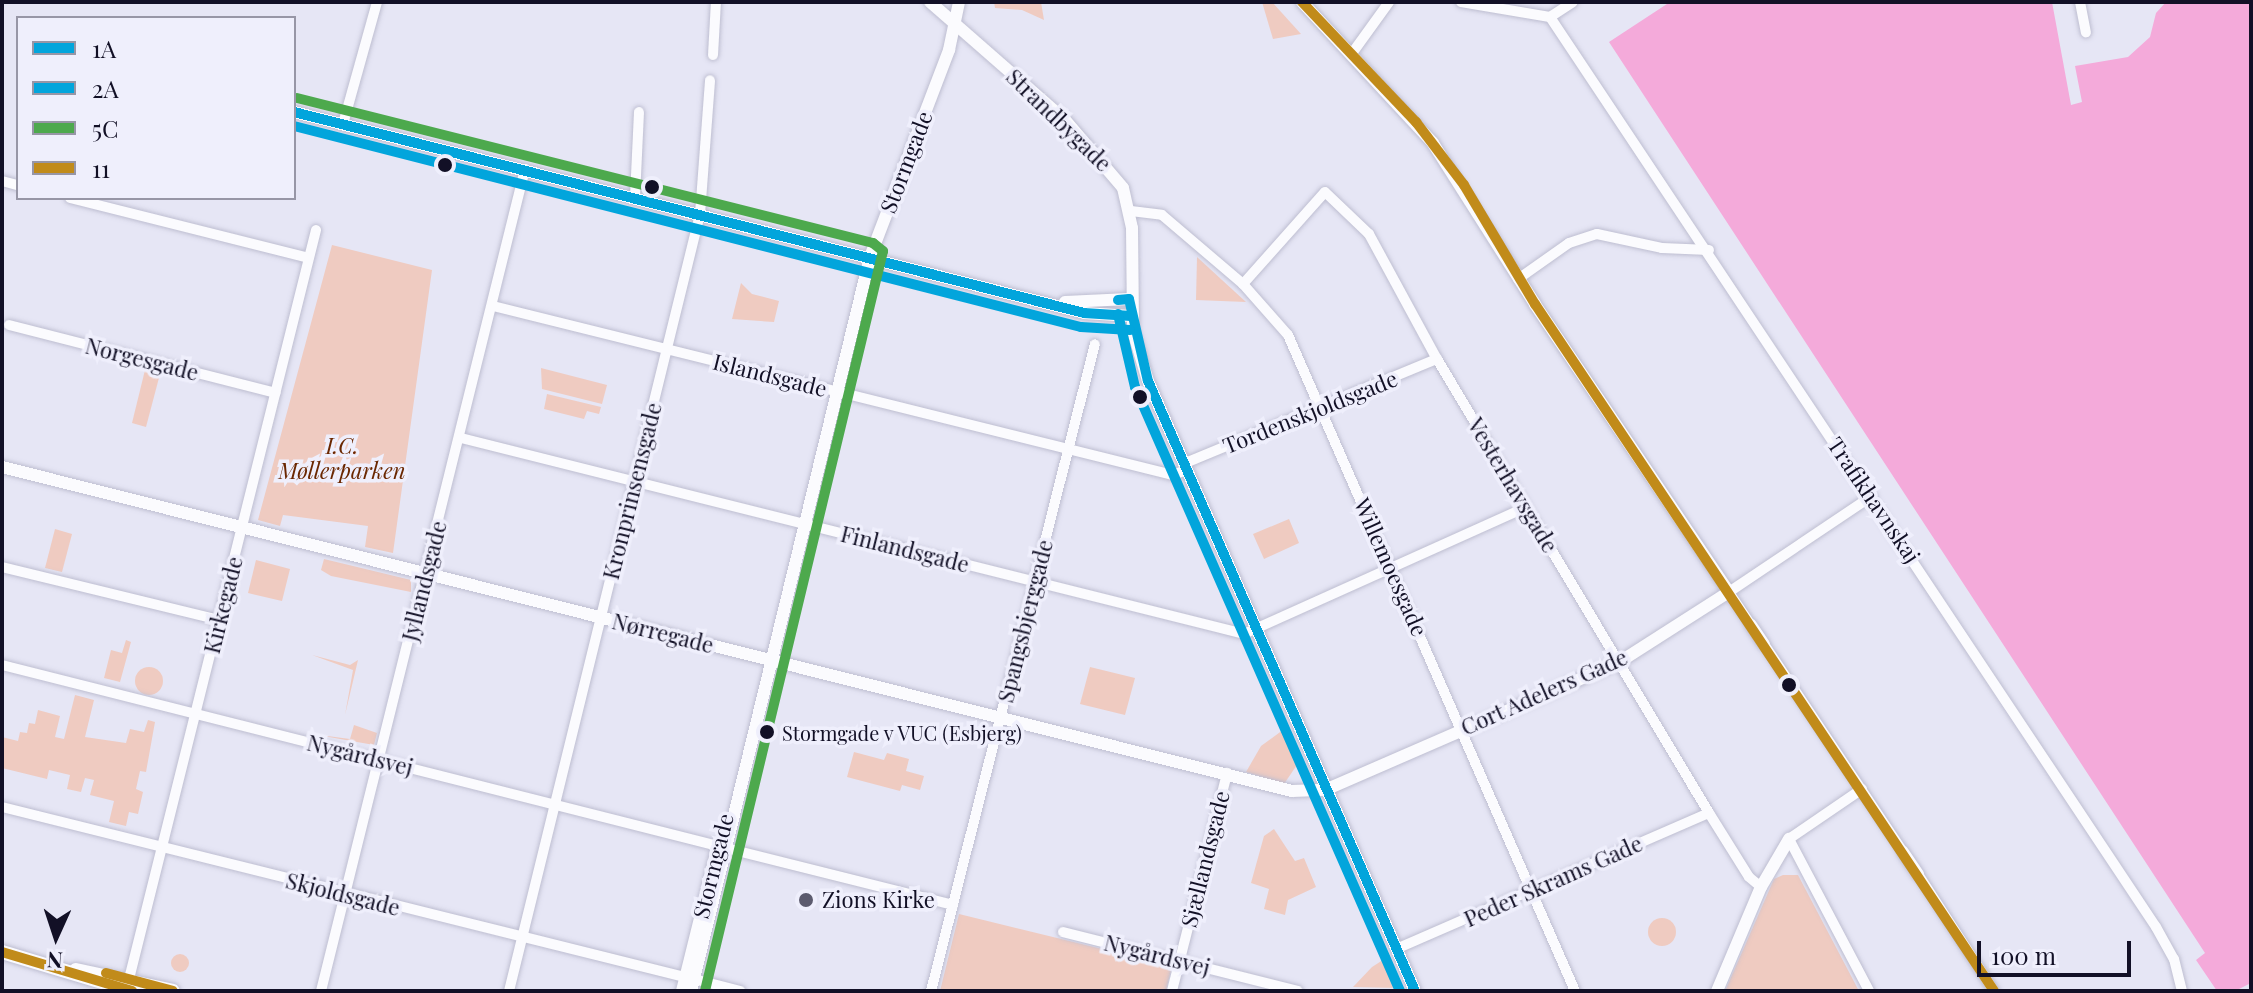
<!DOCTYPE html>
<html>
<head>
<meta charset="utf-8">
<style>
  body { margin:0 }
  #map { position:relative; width:2253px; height:993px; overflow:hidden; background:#e6e6f5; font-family:"Playfair Display",serif }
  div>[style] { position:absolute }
  .green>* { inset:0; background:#efcbc1 }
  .round { border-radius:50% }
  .water>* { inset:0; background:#f4aada }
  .roads { filter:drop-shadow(0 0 2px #bebed1) drop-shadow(0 0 2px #bebed1) }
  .minor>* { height:10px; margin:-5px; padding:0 5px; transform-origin:5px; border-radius:5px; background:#fbfbfe }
  .tertiary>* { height:12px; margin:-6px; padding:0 6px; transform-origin:6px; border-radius:6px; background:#fbfbfe }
  .secondary>* { height:14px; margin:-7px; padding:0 7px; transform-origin:7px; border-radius:7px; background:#fbfbfe }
  .bus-1>* { height:10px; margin:-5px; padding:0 5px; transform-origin:5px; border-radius:5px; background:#02a5dc }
  .bus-2>* { height:10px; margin:-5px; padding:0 5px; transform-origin:5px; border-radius:5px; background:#02a5dc }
  .bus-3>* { height:10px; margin:-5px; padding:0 5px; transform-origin:5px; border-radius:5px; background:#4da94d }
  .bus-4>* { height:10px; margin:-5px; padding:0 5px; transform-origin:5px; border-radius:5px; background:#c18b1a }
  .dots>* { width:22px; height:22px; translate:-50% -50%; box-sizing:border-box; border:4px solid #efeffc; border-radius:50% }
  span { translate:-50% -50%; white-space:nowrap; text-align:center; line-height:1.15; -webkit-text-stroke:7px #efeffc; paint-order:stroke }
  .bus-label { font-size:20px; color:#121026 }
  .left { translate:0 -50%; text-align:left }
  .street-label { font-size:22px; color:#121026 }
  .park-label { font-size:22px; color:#6a2700; font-style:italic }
  .poi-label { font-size:22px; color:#121026 }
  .frame { position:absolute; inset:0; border:4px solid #121026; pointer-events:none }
  .legend { position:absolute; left:16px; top:16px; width:280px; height:184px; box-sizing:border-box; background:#efeffc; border:2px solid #9796a6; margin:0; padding:10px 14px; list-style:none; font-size:24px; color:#121026 }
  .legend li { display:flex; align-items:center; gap:16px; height:40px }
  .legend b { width:40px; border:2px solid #9796a6 }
  .north { position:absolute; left:16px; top:897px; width:80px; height:80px; -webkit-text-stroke:6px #efeffc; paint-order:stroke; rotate:183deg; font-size:22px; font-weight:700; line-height:32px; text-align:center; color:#121026 }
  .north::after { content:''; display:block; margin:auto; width:28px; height:36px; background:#121026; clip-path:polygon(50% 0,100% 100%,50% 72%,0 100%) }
  .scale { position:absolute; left:1977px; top:941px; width:154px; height:36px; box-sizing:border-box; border:4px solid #121026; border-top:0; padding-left:10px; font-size:24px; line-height:28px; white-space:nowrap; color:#121026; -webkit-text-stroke:6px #efeffc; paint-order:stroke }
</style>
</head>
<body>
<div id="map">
  <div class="green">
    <div style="clip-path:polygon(994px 2px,1041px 2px,1044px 20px,1022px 10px,995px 8px)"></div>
    <div style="clip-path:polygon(1262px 2px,1272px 2px,1301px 34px,1273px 39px)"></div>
    <div style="clip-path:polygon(332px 245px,432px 270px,393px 553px,365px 547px,368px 526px,283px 515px,280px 526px,258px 520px)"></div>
    <div style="clip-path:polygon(1197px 257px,1246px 302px,1196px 300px)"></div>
    <div style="clip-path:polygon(741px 283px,752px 294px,779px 301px,774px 322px,732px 319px)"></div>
    <div style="clip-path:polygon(541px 368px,607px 385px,602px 404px,542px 389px)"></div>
    <div style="clip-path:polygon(145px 370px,160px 374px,146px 427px,132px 423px)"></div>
    <div style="clip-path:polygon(547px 394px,601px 407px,599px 414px,587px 411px,584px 419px,544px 409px)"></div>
    <div style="clip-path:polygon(1289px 519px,1299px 543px,1264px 559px,1253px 534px)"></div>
    <div style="clip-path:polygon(55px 529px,72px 534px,62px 572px,45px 568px)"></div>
    <div style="clip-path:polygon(324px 559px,411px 580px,411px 592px,331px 576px,321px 570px)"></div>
    <div style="clip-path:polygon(256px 560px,290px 569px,282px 601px,248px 593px)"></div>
    <div style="clip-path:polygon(126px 640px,131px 642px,120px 682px,104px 678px,111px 650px,122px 653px)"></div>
    <div style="clip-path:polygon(312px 655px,350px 665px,358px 660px,345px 715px,353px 670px)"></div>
    <div class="round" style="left:135px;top:667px;width:28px;height:28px"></div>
    <div style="clip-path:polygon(1090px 667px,1135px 678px,1125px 715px,1080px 704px)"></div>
    <div style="clip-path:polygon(75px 695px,94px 700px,85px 737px,126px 743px,130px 729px,144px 732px,148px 720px,155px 722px,146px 772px,140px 771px,136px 789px,143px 792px,138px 814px,129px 812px,126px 826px,109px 822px,114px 801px,90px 795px,94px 780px,85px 778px,81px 792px,67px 789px,70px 775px,49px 770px,47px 779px,2px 768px,2px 737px,18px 741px,20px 732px,27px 733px,29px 723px,35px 724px,38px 710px,60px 716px,55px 737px,64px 739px)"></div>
    <div style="clip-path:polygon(354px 725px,377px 733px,374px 745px,312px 734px,350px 739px)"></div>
    <div style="clip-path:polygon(1287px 727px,1301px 759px,1284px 784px,1246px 772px,1261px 746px)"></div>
    <div style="clip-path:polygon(854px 752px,884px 760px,887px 753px,909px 759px,906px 771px,924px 776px,920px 790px,902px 785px,900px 791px,847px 777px)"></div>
    <div style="clip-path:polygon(1274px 829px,1295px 861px,1304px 858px,1316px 887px,1288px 900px,1285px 915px,1264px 909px,1269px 889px,1251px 883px,1264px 836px)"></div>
    <div style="clip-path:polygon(1783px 875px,1798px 875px,1859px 991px,1725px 991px,1774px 879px)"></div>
    <div style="clip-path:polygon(959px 914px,1172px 966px,1166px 991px,940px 991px)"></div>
    <div class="round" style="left:1648px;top:918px;width:28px;height:28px"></div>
    <div class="round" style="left:171px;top:954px;width:18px;height:18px"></div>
    <div style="clip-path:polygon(1386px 958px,1399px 988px,1353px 987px,1372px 967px)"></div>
  </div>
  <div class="water">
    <div style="clip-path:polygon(1670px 2px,2052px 2px,2071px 105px,2082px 102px,2075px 66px,2128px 57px,2150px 37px,2156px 13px,2166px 2px,2251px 2px,2251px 983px,2235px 991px,2217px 991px,2196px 960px,2205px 953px,1609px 42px)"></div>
  </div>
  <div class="roads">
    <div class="minor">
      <div style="left:1461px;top:2px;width:90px;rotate:9.6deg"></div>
      <div style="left:2080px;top:2px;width:31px;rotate:79deg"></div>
      <div style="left:1550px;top:17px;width:1093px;rotate:56.34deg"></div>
      <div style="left:2156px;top:927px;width:37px;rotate:61deg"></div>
      <div style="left:2174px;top:959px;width:33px;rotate:76deg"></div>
      <div style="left:1550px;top:17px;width:27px;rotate:-33deg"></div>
      <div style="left:1353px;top:52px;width:62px;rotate:-54.2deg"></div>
      <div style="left:713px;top:55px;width:53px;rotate:-86.8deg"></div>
      <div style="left:343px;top:124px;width:127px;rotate:-74.4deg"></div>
      <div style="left:2px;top:181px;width:16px;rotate:15deg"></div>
      <div style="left:635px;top:197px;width:85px;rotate:-87.3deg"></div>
      <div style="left:70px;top:198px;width:246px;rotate:14.1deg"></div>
      <div style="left:1131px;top:211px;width:31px;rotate:7deg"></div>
      <div style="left:1162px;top:215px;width:106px;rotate:40.4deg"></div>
      <div style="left:1243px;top:284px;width:68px;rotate:48.6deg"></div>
      <div style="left:1288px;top:335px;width:716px;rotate:66.37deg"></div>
      <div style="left:1518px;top:279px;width:62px;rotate:-35.2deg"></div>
      <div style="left:1569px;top:243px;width:29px;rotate:-18deg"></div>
      <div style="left:1597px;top:234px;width:66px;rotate:12.2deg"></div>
      <div style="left:1662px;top:248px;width:47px;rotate:2.4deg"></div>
      <div style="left:1243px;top:284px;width:123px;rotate:-48.3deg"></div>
      <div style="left:1325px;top:192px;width:61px;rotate:43.7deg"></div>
      <div style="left:1369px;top:234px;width:142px;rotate:61.5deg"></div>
      <div style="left:1437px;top:359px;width:529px;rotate:59.07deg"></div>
      <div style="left:1709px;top:813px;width:75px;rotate:58deg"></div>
      <div style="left:1749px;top:877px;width:16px;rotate:40deg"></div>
      <div style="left:493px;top:306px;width:701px;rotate:13.96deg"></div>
      <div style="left:1173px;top:475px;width:14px;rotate:-21deg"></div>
      <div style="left:9px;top:325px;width:275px;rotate:14.3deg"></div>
      <div style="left:461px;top:438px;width:807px;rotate:14.05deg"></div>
      <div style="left:1244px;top:634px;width:309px;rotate:-24.2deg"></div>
      <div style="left:1183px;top:464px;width:275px;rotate:-22.5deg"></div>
      <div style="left:2px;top:567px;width:223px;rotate:13.7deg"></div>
      <div style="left:1751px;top:625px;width:40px;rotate:-124deg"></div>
      <div style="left:1729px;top:592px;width:172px;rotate:-33.9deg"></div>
      <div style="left:1764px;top:644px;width:250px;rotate:56.2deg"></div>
      <div style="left:2px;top:665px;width:739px;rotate:14.19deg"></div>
      <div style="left:1862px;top:789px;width:88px;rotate:145.6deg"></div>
      <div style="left:1789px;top:839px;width:172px;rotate:62.2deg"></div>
      <div style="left:2px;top:807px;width:704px;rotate:13.98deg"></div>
      <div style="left:726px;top:848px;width:234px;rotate:14.1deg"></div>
      <div style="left:1918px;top:874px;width:140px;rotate:57deg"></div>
      <div style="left:1063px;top:932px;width:242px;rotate:14.1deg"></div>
      <div style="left:1396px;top:949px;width:341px;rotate:-23.5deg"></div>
      <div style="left:129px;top:979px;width:772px;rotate:-75.98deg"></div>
      <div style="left:694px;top:979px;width:48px;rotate:14.6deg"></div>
      <div style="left:321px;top:991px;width:847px;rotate:-76.06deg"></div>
      <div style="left:509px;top:991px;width:800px;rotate:-76.19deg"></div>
      <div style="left:700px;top:214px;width:134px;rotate:-85.7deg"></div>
      <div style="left:931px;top:991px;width:667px;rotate:-75.78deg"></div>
      <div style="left:1172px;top:991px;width:225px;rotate:-75.8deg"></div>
    </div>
    <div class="tertiary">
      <div style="left:930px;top:2px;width:179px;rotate:41.2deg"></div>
      <div style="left:1065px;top:120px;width:89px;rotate:49.5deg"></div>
      <div style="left:1123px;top:188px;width:41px;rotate:77.3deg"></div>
      <div style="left:1132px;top:228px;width:103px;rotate:89.4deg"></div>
      <div style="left:1133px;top:331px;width:52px;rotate:73.3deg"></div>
      <div style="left:1148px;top:381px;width:666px;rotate:66.36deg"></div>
      <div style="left:294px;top:112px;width:815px;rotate:14.27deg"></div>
      <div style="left:1084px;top:313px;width:47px;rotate:3.7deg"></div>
      <div style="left:1065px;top:302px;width:64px;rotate:-2.7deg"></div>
      <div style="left:2px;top:467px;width:1330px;rotate:14.1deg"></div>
      <div style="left:1292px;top:791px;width:33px;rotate:-2deg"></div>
      <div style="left:1325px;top:790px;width:323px;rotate:-23.5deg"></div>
      <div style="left:1621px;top:661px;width:128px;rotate:-32.6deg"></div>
      <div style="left:1729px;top:592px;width:347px;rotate:-124deg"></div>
      <div style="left:1535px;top:304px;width:191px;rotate:-122.4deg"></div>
      <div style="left:1433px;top:143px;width:192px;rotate:-132.9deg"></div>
      <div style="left:1751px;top:625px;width:23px;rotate:56deg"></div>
      <div style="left:1903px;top:852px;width:27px;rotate:56deg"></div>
      <div style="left:682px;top:991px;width:150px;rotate:-76.1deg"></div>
      <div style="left:691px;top:991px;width:756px;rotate:-76.29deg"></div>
      <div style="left:870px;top:257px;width:222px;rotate:-69.1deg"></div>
      <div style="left:949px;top:50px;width:49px;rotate:-78.2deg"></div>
      <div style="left:1717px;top:991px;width:113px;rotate:-67.1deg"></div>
      <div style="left:1761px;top:887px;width:56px;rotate:-59.7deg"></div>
    </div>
    <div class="secondary">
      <div style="left:2px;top:952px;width:136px;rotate:16.7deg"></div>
      <div style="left:76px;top:970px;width:99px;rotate:12.2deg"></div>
    </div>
  </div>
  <div class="bus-1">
    <div style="left:294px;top:112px;width:815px;rotate:14.27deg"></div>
    <div style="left:1084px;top:313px;width:47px;rotate:3.7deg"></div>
    <div style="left:1118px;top:300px;width:11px;rotate:-5deg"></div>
    <div style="left:1129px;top:299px;width:84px;rotate:77deg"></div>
    <div style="left:1148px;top:381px;width:666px;rotate:66.36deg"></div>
  </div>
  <div class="bus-2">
    <div style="left:294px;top:126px;width:812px;rotate:14.33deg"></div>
    <div style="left:1081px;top:327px;width:49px;rotate:3.5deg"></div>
    <div style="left:1118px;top:314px;width:75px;rotate:76.9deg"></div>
    <div style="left:1135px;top:387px;width:660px;rotate:66.31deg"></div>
  </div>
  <div class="bus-3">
    <div style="left:297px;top:98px;width:594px;rotate:14.13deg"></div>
    <div style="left:873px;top:243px;width:13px;rotate:39deg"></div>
    <div style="left:883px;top:251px;width:761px;rotate:103.53deg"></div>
  </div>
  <div class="bus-4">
    <div style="left:1302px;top:2px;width:166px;rotate:46.5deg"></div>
    <div style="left:1416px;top:122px;width:79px;rotate:52.7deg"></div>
    <div style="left:1464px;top:185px;width:139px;rotate:59.2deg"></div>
    <div style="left:1535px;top:304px;width:826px;rotate:56.25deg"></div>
    <div style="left:2px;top:952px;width:136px;rotate:16.7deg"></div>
    <div style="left:106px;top:973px;width:69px;rotate:15deg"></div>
  </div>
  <div class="dots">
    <div style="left:445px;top:165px;background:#121026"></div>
    <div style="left:652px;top:187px;background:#121026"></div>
    <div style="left:1140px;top:397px;background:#121026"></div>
    <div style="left:1789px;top:685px;background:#121026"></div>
    <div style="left:767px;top:732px;background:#121026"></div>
    <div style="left:806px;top:900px;background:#5c5b6e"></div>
  </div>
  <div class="bus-label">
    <span class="left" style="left:782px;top:732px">Stormgade v VUC (Esbjerg)</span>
  </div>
  <div class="street-label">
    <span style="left:1059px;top:120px;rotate:44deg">Strandbygade</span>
    <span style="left:906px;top:162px;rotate:-69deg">Stormgade</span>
    <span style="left:142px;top:359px;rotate:14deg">Norgesgade</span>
    <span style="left:770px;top:375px;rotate:14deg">Islandsgade</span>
    <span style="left:1310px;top:412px;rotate:-22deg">Tordenskjoldsgade</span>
    <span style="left:1513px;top:485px;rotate:59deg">Vesterhavsgade</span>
    <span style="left:632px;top:491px;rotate:-76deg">Kronprinsensgade</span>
    <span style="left:1874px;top:500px;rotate:56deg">Trafikhavnskaj</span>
    <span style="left:905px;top:549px;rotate:14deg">Finlandsgade</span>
    <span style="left:1391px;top:567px;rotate:66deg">Willemoesgade</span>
    <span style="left:424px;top:581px;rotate:-76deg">Jyllandsgade</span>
    <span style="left:223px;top:605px;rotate:-76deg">Kirkegade</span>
    <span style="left:1025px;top:621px;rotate:-76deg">Spangsbjerggade</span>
    <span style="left:663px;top:633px;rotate:14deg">Nørregade</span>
    <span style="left:1544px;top:692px;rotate:-24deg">Cort Adelers Gade</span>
    <span style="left:360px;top:755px;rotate:14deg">Nygårdsvej</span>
    <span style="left:1205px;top:859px;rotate:-76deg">Sjællandsgade</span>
    <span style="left:713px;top:866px;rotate:-76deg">Stormgade</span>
    <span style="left:1553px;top:881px;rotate:-24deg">Peder Skrams Gade</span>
    <span style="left:343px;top:894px;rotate:14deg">Skjoldsgade</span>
    <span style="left:1157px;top:955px;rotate:14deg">Nygårdsvej</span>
  </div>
  <div class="park-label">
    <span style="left:342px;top:458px">I.C.<br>Møllerparken</span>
  </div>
  <div class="poi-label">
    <span class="left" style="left:822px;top:900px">Zions Kirke</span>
  </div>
  <div class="frame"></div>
  <ul class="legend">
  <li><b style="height:10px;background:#02a5dc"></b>1A</li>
  <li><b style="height:10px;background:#02a5dc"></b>2A</li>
  <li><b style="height:10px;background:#4da94d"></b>5C</li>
  <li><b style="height:10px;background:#c18b1a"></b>11</li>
  </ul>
  <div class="north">N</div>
  <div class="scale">100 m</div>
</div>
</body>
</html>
